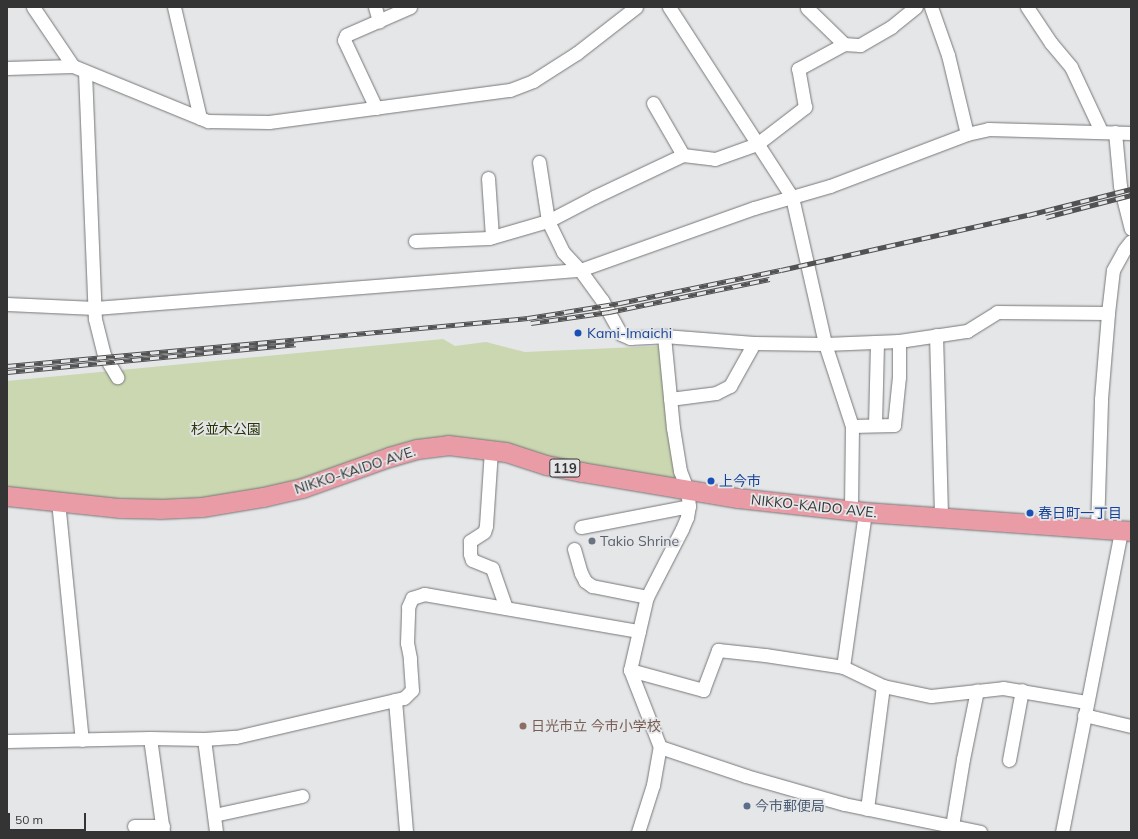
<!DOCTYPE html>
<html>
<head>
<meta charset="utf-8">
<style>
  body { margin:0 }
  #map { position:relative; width:1138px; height:839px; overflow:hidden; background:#e5e6e8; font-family:Mulish,"Noto Sans JP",sans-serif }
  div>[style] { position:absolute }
  .green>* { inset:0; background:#cad7b0 }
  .roads { filter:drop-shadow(0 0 1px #767778) drop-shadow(0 0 1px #767778) }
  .minor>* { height:13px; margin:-6.5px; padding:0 6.5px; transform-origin:6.5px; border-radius:6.5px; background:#fff }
  .highway>* { height:19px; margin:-9.5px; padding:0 9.5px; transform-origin:9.5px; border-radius:9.5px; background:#e99ca6 }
  .rail>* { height:4.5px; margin-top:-2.25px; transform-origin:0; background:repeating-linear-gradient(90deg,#e5e6e8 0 9px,#525253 0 18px); box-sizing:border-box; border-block:1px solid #525253 }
  .dots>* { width:11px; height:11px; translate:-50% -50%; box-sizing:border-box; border:2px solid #e5e6e8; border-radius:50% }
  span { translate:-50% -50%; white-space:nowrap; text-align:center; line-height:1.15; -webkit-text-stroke:3.5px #e5e6e8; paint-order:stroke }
  .shield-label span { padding:1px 3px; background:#e5e6e8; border:1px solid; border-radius:3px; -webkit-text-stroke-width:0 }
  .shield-label { font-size:13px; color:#343435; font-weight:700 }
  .transit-label { font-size:14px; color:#164399 }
  .left { translate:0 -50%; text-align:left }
  .park-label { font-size:14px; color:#2a3605 }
  .street-label { font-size:14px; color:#343435 }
  .worship-label { font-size:14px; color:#5b616d }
  .education-label { font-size:14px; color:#785e54 }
  .service-label { font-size:14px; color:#4e5e75 }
  .frame { position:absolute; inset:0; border:8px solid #343435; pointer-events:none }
  .scale { position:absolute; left:8px; top:813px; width:78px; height:18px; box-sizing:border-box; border:2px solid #343435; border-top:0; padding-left:5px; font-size:12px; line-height:14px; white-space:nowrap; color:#343435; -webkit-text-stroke:3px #e5e6e8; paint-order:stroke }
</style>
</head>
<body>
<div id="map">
  <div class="green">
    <div style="clip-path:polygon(443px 339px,455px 346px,486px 342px,525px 352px,659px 346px,681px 485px,453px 441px,301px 486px,157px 505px,7px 488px,7px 381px)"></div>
  </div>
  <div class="roads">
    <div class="minor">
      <div style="left:33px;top:7px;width:71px;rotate:55.9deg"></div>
      <div style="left:174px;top:7px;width:114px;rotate:76.8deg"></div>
      <div style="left:375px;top:7px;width:15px;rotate:74deg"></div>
      <div style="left:669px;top:7px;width:226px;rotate:57.1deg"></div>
      <div style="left:792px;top:197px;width:151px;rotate:77.3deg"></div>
      <div style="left:825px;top:344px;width:86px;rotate:71.8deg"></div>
      <div style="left:852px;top:426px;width:84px;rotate:90.7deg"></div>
      <div style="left:808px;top:7px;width:1px;rotate:135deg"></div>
      <div style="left:807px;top:8px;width:52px;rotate:44.2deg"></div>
      <div style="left:931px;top:7px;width:51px;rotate:70.5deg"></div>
      <div style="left:948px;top:55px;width:81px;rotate:76.5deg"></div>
      <div style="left:1027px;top:7px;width:43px;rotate:56.3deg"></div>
      <div style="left:1051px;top:43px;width:31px;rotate:50deg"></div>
      <div style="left:1071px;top:67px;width:71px;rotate:64.9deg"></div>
      <div style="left:7px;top:68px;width:66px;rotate:-1.7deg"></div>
      <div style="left:73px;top:66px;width:146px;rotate:22.2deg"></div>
      <div style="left:208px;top:121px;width:61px;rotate:0.9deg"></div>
      <div style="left:269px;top:122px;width:243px;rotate:-7.6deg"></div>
      <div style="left:510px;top:90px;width:25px;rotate:-21deg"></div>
      <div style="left:533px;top:81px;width:52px;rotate:-32.5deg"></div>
      <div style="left:577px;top:53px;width:75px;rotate:-37.9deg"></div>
      <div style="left:85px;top:72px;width:247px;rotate:87.7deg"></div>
      <div style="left:95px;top:319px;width:37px;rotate:76deg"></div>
      <div style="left:104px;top:355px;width:26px;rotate:59deg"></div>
      <div style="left:376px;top:108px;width:75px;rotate:-115.2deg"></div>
      <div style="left:344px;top:40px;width:5px;rotate:-68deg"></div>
      <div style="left:346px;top:35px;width:70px;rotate:-23.6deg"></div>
      <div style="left:1115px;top:132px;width:54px;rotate:84.7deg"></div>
      <div style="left:1120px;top:186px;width:44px;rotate:75.7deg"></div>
      <div style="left:683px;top:155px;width:32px;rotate:7deg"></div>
      <div style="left:715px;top:159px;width:45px;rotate:-19.7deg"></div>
      <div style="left:757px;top:144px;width:61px;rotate:-37.6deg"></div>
      <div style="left:805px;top:107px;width:39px;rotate:-100deg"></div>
      <div style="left:798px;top:69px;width:52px;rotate:-28.5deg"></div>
      <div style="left:844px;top:44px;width:16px;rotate:4deg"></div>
      <div style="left:860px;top:45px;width:36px;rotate:-30deg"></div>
      <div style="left:891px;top:27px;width:32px;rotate:-39deg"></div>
      <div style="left:539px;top:162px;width:60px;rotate:81.3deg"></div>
      <div style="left:548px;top:221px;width:34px;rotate:64deg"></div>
      <div style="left:563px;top:252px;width:25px;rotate:47deg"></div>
      <div style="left:580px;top:270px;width:37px;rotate:54deg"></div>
      <div style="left:602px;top:300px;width:39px;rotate:61deg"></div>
      <div style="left:621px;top:334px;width:10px;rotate:24deg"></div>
      <div style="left:630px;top:338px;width:34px;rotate:-3deg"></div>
      <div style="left:664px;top:336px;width:90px;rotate:4.4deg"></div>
      <div style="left:754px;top:343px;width:71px;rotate:0.8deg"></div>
      <div style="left:825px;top:344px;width:74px;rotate:-2.3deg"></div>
      <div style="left:899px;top:341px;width:69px;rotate:-8.4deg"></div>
      <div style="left:967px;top:331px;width:36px;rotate:-32deg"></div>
      <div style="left:997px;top:312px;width:111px;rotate:0.5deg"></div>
      <div style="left:488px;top:178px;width:59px;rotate:86.1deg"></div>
      <div style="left:415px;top:241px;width:74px;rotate:-2.3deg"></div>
      <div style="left:489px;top:238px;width:61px;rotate:-16.1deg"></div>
      <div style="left:548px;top:221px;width:52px;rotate:-27.6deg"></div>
      <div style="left:594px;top:197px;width:98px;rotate:-25.3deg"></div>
      <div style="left:683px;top:155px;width:60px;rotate:-120deg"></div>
      <div style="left:7px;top:304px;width:88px;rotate:2.6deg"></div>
      <div style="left:95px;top:308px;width:486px;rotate:-4.5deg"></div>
      <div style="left:580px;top:270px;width:185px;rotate:-19.6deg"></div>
      <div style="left:754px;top:208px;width:79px;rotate:-16.1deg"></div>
      <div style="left:830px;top:186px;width:147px;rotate:-20.8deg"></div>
      <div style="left:967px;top:134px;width:22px;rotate:-13deg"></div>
      <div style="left:988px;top:129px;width:143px;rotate:1.6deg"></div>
      <div style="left:936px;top:335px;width:183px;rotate:88.4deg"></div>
      <div style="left:670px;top:399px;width:46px;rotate:-7.4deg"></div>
      <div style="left:716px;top:393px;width:16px;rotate:-27deg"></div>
      <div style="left:730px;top:386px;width:49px;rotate:-60.8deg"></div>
      <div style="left:875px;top:425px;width:83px;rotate:-88.6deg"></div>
      <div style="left:852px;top:426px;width:42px;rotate:-1.4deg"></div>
      <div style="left:894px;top:425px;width:48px;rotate:-84.1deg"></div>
      <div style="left:899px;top:377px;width:36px;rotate:-90deg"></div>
      <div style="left:491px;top:450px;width:76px;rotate:93.8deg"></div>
      <div style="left:486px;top:526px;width:6px;rotate:108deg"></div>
      <div style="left:484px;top:532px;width:17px;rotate:147deg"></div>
      <div style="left:470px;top:541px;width:13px;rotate:90deg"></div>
      <div style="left:470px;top:554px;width:6px;rotate:72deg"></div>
      <div style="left:472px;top:560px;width:22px;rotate:22deg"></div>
      <div style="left:492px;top:568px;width:42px;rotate:70.7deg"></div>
      <div style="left:58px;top:501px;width:240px;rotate:84.3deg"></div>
      <div style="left:581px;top:527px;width:110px;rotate:-11deg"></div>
      <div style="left:1097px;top:529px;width:130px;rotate:-88.2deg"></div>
      <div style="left:1101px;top:399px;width:86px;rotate:-85.3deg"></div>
      <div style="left:1108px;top:313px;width:43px;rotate:-83.4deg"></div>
      <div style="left:1113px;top:270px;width:23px;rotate:-61deg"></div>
      <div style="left:1124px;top:250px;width:11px;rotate:-52deg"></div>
      <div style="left:574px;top:549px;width:25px;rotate:74deg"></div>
      <div style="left:581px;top:573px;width:9px;rotate:63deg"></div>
      <div style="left:585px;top:581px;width:9px;rotate:36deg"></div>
      <div style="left:592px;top:586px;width:56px;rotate:11.3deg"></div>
      <div style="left:639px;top:631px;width:40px;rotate:103deg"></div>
      <div style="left:630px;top:670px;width:83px;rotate:68.7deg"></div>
      <div style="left:660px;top:747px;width:91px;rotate:18.6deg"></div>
      <div style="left:746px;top:776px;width:102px;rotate:15.9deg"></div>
      <div style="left:844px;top:804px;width:139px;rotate:11.6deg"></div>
      <div style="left:843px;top:667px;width:157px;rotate:-81.9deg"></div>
      <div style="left:630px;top:670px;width:76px;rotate:15.3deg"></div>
      <div style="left:703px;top:690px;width:43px;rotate:-69.4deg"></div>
      <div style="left:718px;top:650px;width:47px;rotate:6.1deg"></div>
      <div style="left:765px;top:655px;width:79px;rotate:8.7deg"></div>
      <div style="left:843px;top:667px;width:44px;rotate:25.4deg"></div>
      <div style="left:883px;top:686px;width:49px;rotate:11.8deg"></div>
      <div style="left:931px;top:696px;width:72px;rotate:-6.3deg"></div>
      <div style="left:1003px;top:688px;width:84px;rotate:9.6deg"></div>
      <div style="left:395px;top:700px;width:132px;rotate:85.2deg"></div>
      <div style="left:1084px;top:715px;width:48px;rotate:13.2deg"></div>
      <div style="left:150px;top:738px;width:95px;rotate:82.1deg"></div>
      <div style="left:204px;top:739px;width:94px;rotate:82.6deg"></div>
      <div style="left:7px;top:741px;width:143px;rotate:-1.2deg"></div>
      <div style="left:150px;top:738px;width:54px;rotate:1.1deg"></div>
      <div style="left:204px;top:739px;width:32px;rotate:-4deg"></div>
      <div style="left:236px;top:737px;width:172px;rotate:-13.1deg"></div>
      <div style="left:404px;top:698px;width:11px;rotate:-45deg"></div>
      <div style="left:412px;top:690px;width:32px;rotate:-94deg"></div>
      <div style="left:410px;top:658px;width:15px;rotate:-101deg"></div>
      <div style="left:407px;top:643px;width:36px;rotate:-88deg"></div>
      <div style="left:408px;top:607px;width:10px;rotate:-66deg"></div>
      <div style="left:412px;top:598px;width:13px;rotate:-18deg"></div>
      <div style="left:424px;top:594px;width:218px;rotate:9.8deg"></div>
      <div style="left:639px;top:631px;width:35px;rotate:-77deg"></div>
      <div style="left:647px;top:597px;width:76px;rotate:-62.8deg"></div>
      <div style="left:682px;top:529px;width:13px;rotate:-67deg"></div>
      <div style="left:687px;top:517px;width:11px;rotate:-80deg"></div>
      <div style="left:689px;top:506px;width:17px;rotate:-97deg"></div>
      <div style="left:687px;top:489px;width:19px;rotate:-111deg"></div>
      <div style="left:680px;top:471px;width:44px;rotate:-99.2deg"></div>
      <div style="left:673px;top:428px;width:92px;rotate:-95.6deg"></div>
      <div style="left:1009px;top:760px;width:71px;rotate:-79.5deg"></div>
      <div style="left:867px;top:809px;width:124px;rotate:-82.6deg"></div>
      <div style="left:214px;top:815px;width:90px;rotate:-12.2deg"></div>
      <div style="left:134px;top:826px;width:29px"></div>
      <div style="left:952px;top:826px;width:68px;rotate:-80.7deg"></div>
      <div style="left:963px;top:759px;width:70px;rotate:-78.5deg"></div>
      <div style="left:638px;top:832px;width:49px;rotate:-72.3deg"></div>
      <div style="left:653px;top:785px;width:39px;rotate:-80deg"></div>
      <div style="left:1062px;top:832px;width:308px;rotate:-78.9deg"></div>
    </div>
    <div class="highway">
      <div style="left:7px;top:496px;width:114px;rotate:6.1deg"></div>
      <div style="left:120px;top:508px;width:39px;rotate:1deg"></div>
      <div style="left:159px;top:509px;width:43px;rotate:-2.7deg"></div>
      <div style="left:202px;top:507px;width:62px;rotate:-9.3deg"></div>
      <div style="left:263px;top:497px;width:40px;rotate:-13deg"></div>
      <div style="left:302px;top:488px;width:92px;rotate:-19.6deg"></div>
      <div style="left:389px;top:457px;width:29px;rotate:-16deg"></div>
      <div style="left:417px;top:449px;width:31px;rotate:-7deg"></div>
      <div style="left:448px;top:445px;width:58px;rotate:6.9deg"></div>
      <div style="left:506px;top:452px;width:42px;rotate:18deg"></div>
      <div style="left:546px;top:465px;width:37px;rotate:11deg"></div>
      <div style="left:582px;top:472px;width:158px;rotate:9.5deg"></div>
      <div style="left:738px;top:498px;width:128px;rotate:6.3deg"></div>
      <div style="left:865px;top:512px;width:267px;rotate:4.1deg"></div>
    </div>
  </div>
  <div class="rail">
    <div style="left:1046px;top:217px;width:88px;rotate:-14.5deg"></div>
    <div style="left:531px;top:323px;width:79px;rotate:-8deg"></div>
    <div style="left:609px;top:312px;width:164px;rotate:-11.6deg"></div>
    <div style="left:7px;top:366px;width:523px;rotate:-5.26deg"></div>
    <div style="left:528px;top:318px;width:37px;rotate:-9deg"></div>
    <div style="left:565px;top:312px;width:56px;rotate:-9.3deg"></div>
    <div style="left:620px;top:303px;width:164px;rotate:-11.6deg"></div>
    <div style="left:781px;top:270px;width:253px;rotate:-12.6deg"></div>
    <div style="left:1028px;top:215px;width:106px;rotate:-14.2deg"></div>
    <div style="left:7px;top:372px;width:290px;rotate:-5.5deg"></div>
  </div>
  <div class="dots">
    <div style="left:578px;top:333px;background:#1a4fb4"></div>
    <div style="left:711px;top:481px;background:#1a4fb4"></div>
    <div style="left:1030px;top:513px;background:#1a4fb4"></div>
    <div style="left:592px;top:541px;background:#6b7280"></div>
    <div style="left:523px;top:726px;background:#8d6e63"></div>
    <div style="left:747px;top:806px;background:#5c6f8a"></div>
  </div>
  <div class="shield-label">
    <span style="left:565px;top:468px">119</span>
  </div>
  <div class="transit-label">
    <span class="left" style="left:587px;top:333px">Kami-Imaichi</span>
    <span class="left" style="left:719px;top:481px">上今市</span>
    <span class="left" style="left:1038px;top:513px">春日町一丁目</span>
  </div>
  <div class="park-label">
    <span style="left:226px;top:429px">杉並木公園</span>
  </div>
  <div class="street-label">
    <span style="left:355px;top:470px;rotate:-18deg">NIKKO-KAIDO AVE.</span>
    <span style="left:814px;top:506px;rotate:6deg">NIKKO-KAIDO AVE.</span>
  </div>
  <div class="worship-label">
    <span class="left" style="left:600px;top:541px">Takio Shrine</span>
  </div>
  <div class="education-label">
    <span class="left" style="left:531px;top:726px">日光市立 今市小学校</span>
  </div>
  <div class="service-label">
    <span class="left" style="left:755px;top:806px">今市郵便局</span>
  </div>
  <div class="frame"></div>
  <div class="scale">50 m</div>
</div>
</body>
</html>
